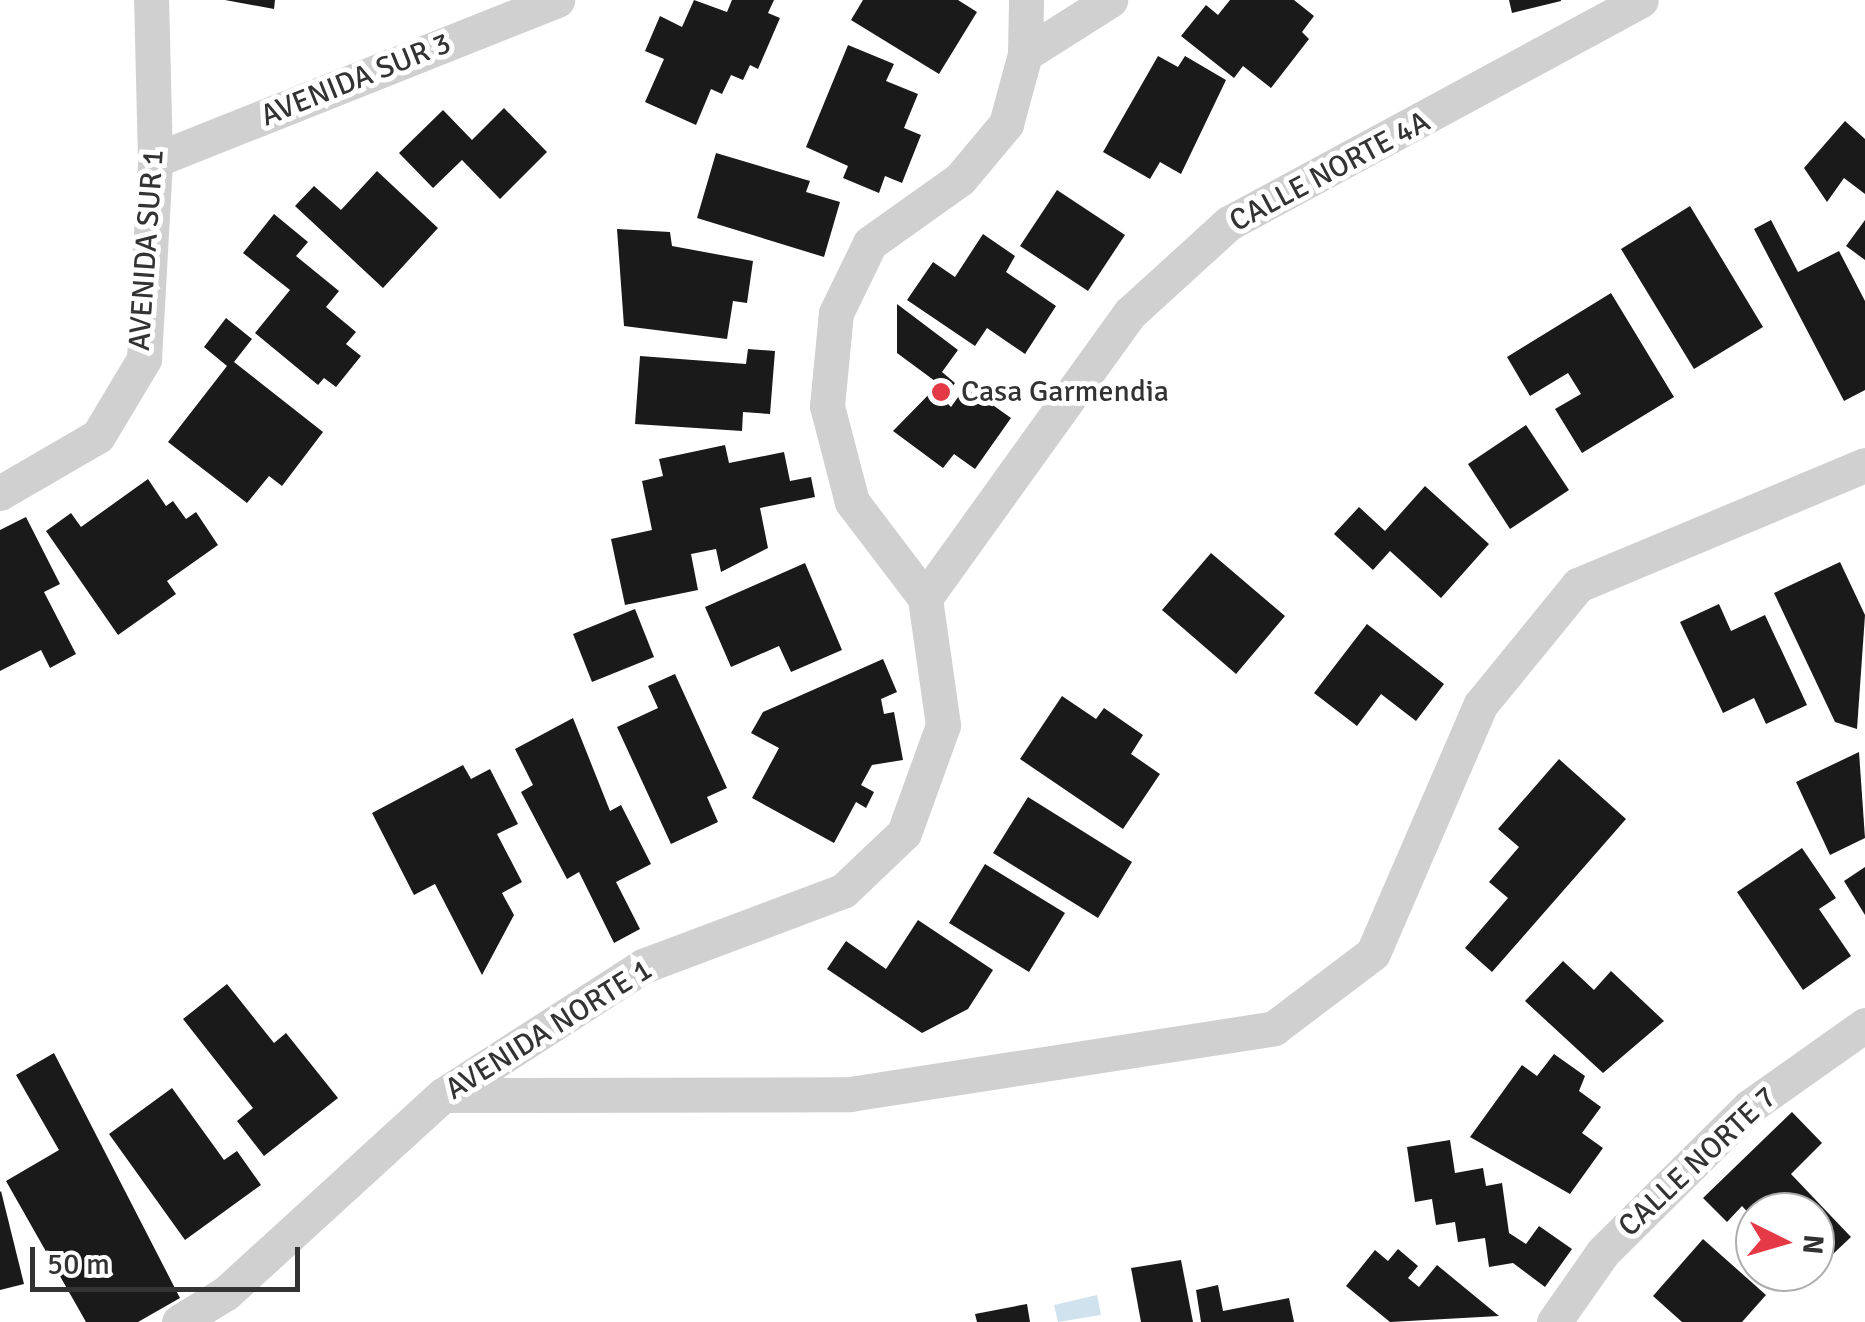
<!DOCTYPE html>
<html>
<head>
<meta charset="utf-8">
<style>
  body { margin:0 }
  #map { position:relative; width:1865px; height:1322px; overflow:hidden; background:#fff; font-family:Signika,sans-serif }
  div>[style] { position:absolute }
  .water>* { inset:0; background:#cfe2ee }
  .building>* { inset:0; background:#1a1a1a }
  .minor>* { height:35px; margin:-17.5px; padding:0 17.5px; transform-origin:17.5px; border-radius:17.5px; background:#d0d0d0 }
  .dots>* { width:28px; height:28px; translate:-50% -50%; box-sizing:border-box; border:5px solid #fff; border-radius:50% }
  span { translate:-50% -50%; white-space:nowrap; text-align:center; line-height:1.15; -webkit-text-stroke:10px #fff; paint-order:stroke }
  .street-label { font-size:30px; color:#333 }
  .poi-label { font-size:30px; color:#333 }
  .left { translate:0 -50%; text-align:left }
  .north { position:absolute; left:1735px; top:1192px; width:100px; height:100px; box-sizing:border-box; background:#fff; border:2px solid #adadad; border-radius:50%; rotate:95deg; font-size:28px; font-weight:700; line-height:40px; text-align:center; color:#333 }
  .north::after { content:''; display:block; margin:auto; width:35px; height:45px; background:#e63946; clip-path:polygon(50% 0,100% 100%,50% 72%,0 100%) }
  .scale { position:absolute; left:30px; top:1247px; width:270px; height:45px; box-sizing:border-box; border:5px solid #333; border-top:0; padding-left:12px; font-size:30px; line-height:35px; white-space:nowrap; color:#333; -webkit-text-stroke:8px #fff; paint-order:stroke }
</style>
</head>
<body>
<div id="map">
  <div class="water">
    <div style="clip-path:polygon(1097px 1295px,1101px 1315px,1058px 1322px,1054px 1305px)"></div>
  </div>
  <div class="building">
    <div style="clip-path:polygon(225px 0,275px 0,274px 9px)"></div>
    <div style="clip-path:polygon(694px 0,727px 12px,732px 0,774px 0,768px 13px,780px 18px,758px 69px,750px 65px,743px 80px,731px 75px,722px 94px,711px 89px,696px 125px,645px 102px,664px 59px,645px 51px,660px 16px,682px 27px)"></div>
    <div style="clip-path:polygon(863px 0,958px 0,977px 12px,939px 74px,851px 20px)"></div>
    <div style="clip-path:polygon(1230px 0,1294px 0,1314px 16px,1302px 32px,1309px 39px,1271px 88px,1243px 66px,1234px 78px,1181px 36px,1206px 5px,1218px 15px)"></div>
    <div style="clip-path:polygon(1509px 0,1561px 0,1561px 1px,1512px 13px)"></div>
    <div style="clip-path:polygon(848px 45px,894px 64px,886px 81px,918px 94px,904px 128px,921px 135px,902px 183px,885px 176px,879px 193px,843px 178px,848px 166px,806px 147px)"></div>
    <div style="clip-path:polygon(1158px 56px,1178px 67px,1185px 56px,1226px 80px,1181px 174px,1160px 162px,1150px 179px,1103px 152px)"></div>
    <div style="clip-path:polygon(504px 108px,547px 152px,500px 199px,462px 160px,433px 188px,399px 153px,443px 110px,472px 140px)"></div>
    <div style="clip-path:polygon(1845px 121px,1865px 139px,1865px 194px,1844px 178px,1827px 202px,1804px 168px)"></div>
    <div style="clip-path:polygon(716px 153px,810px 181px,806px 192px,840px 202px,824px 257px,697px 218px)"></div>
    <div style="clip-path:polygon(377px 171px,438px 228px,383px 288px,295px 206px,314px 186px,341px 210px)"></div>
    <div style="clip-path:polygon(1057px 190px,1125px 235px,1088px 291px,1020px 246px)"></div>
    <div style="clip-path:polygon(1690px 206px,1763px 327px,1694px 369px,1621px 249px)"></div>
    <div style="clip-path:polygon(274px 214px,308px 242px,296px 256px,339px 291px,326px 307px,356px 332px,346px 344px,361px 356px,336px 387px,324px 378px,318px 385px,255px 333px,290px 290px,243px 253px)"></div>
    <div style="clip-path:polygon(1771px 220px,1798px 272px,1839px 251px,1865px 301px,1865px 390px,1844px 401px,1754px 229px)"></div>
    <div style="clip-path:polygon(1865px 220px,1865px 260px,1846px 246px)"></div>
    <div style="clip-path:polygon(617px 229px,670px 232px,672px 246px,753px 261px,747px 303px,733px 301px,727px 339px,624px 326px)"></div>
    <div style="clip-path:polygon(983px 234px,1015px 256px,1006px 272px,1056px 306px,1025px 354px,987px 328px,975px 346px,907px 300px,933px 262px,955px 277px)"></div>
    <div style="clip-path:polygon(1611px 293px,1674px 397px,1582px 453px,1555px 409px,1581px 394px,1568px 373px,1530px 396px,1507px 357px)"></div>
    <div style="clip-path:polygon(897px 304px,958px 350px,942px 372px,955px 383px,943px 399px,951px 407px,966px 386px,1011px 418px,975px 469px,954px 454px,943px 468px,893px 431px,939px 384px,897px 353px)"></div>
    <div style="clip-path:polygon(226px 318px,252px 339px,234px 362px,323px 432px,282px 486px,269px 476px,247px 503px,168px 442px,227px 366px,204px 347px)"></div>
    <div style="clip-path:polygon(748px 349px,775px 351px,770px 414px,743px 412px,742px 431px,635px 424px,640px 356px,746px 364px)"></div>
    <div style="clip-path:polygon(1526px 425px,1569px 490px,1510px 529px,1468px 464px)"></div>
    <div style="clip-path:polygon(725px 445px,729px 463px,784px 452px,790px 481px,811px 477px,815px 497px,760px 508px,768px 548px,721px 572px,716px 549px,691px 554px,698px 590px,625px 605px,611px 539px,652px 530px,642px 481px,663px 476px,659px 459px)"></div>
    <div style="clip-path:polygon(148px 479px,166px 506px,173px 501px,186px 519px,196px 512px,218px 545px,167px 581px,176px 594px,118px 635px,46px 531px,71px 513px,81px 527px)"></div>
    <div style="clip-path:polygon(1425px 486px,1489px 544px,1441px 598px,1390px 551px,1373px 570px,1334px 534px,1359px 507px,1385px 531px)"></div>
    <div style="clip-path:polygon(26px 517px,60px 584px,44px 592px,76px 654px,50px 668px,41px 650px,0 671px,0 530px)"></div>
    <div style="clip-path:polygon(1211px 553px,1285px 616px,1236px 674px,1162px 610px)"></div>
    <div style="clip-path:polygon(1840px 562px,1865px 615px,1857px 729px,1835px 722px,1774px 593px)"></div>
    <div style="clip-path:polygon(805px 563px,842px 650px,791px 672px,779px 646px,731px 667px,705px 607px)"></div>
    <div style="clip-path:polygon(1719px 604px,1731px 631px,1765px 615px,1807px 705px,1766px 724px,1754px 698px,1723px 713px,1680px 622px)"></div>
    <div style="clip-path:polygon(635px 609px,654px 657px,592px 682px,573px 634px)"></div>
    <div style="clip-path:polygon(1367px 624px,1444px 684px,1416px 721px,1381px 694px,1357px 726px,1314px 693px)"></div>
    <div style="clip-path:polygon(883px 659px,897px 692px,881px 699px,884px 714px,894px 712px,903px 760px,872px 765px,861px 785px,874px 792px,866px 808px,856px 802px,834px 843px,752px 798px,779px 748px,751px 733px,763px 712px)"></div>
    <div style="clip-path:polygon(675px 674px,727px 788px,707px 797px,718px 822px,671px 844px,617px 727px,658px 708px,648px 686px)"></div>
    <div style="clip-path:polygon(1062px 696px,1096px 719px,1104px 708px,1143px 735px,1131px 754px,1160px 774px,1123px 829px,1020px 759px)"></div>
    <div style="clip-path:polygon(573px 718px,610px 811px,621px 805px,651px 864px,616px 882px,640px 929px,614px 943px,579px 872px,567px 879px,521px 792px,533px 785px,515px 749px)"></div>
    <div style="clip-path:polygon(1859px 752px,1865px 838px,1830px 855px,1796px 782px)"></div>
    <div style="clip-path:polygon(1559px 759px,1626px 819px,1492px 972px,1465px 948px,1508px 898px,1489px 882px,1519px 847px,1498px 829px)"></div>
    <div style="clip-path:polygon(463px 765px,471px 779px,490px 769px,518px 824px,497px 834px,522px 882px,502px 893px,514px 915px,482px 975px,435px 884px,414px 895px,372px 813px)"></div>
    <div style="clip-path:polygon(1028px 797px,1132px 862px,1098px 918px,993px 853px)"></div>
    <div style="clip-path:polygon(1802px 848px,1836px 898px,1819px 909px,1851px 956px,1803px 990px,1737px 892px)"></div>
    <div style="clip-path:polygon(985px 864px,1065px 913px,1029px 972px,949px 923px)"></div>
    <div style="clip-path:polygon(1865px 867px,1865px 915px,1844px 881px)"></div>
    <div style="clip-path:polygon(918px 920px,993px 970px,968px 1009px,922px 1033px,827px 969px,846px 941px,886px 969px)"></div>
    <div style="clip-path:polygon(1563px 961px,1594px 990px,1611px 971px,1664px 1021px,1603px 1073px,1525px 1001px)"></div>
    <div style="clip-path:polygon(227px 984px,274px 1043px,286px 1033px,338px 1098px,264px 1156px,237px 1121px,253px 1108px,183px 1019px)"></div>
    <div style="clip-path:polygon(54px 1053px,180px 1298px,138px 1322px,86px 1322px,6px 1181px,59px 1150px,16px 1075px)"></div>
    <div style="clip-path:polygon(1554px 1054px,1585px 1076px,1579px 1091px,1601px 1107px,1582px 1133px,1603px 1148px,1570px 1194px,1470px 1137px,1522px 1065px,1537px 1076px)"></div>
    <div style="clip-path:polygon(172px 1088px,224px 1160px,237px 1151px,261px 1185px,185px 1240px,109px 1134px)"></div>
    <div style="clip-path:polygon(1792px 1112px,1822px 1143px,1791px 1174px,1851px 1237px,1815px 1271px,1815px 1212px,1755px 1212px,1755px 1220px,1742px 1206px,1727px 1222px,1703px 1198px)"></div>
    <div style="clip-path:polygon(1450px 1140px,1455px 1173px,1483px 1168px,1486px 1186px,1502px 1183px,1509px 1233px,1526px 1244px,1539px 1226px,1572px 1249px,1545px 1287px,1513px 1263px,1489px 1267px,1485px 1238px,1458px 1242px,1455px 1222px,1436px 1225px,1432px 1199px,1415px 1202px,1407px 1147px)"></div>
    <div style="clip-path:polygon(1px 1191px,24px 1284px,0 1290px,0 1192px)"></div>
    <div style="clip-path:polygon(1703px 1239px,1766px 1295px,1742px 1322px,1682px 1322px,1653px 1296px)"></div>
    <div style="clip-path:polygon(1398px 1249px,1418px 1266px,1408px 1278px,1419px 1287px,1437px 1265px,1499px 1316px,1390px 1322px,1346px 1286px,1375px 1250px,1388px 1261px)"></div>
    <div style="clip-path:polygon(1181px 1260px,1193px 1322px,1141px 1322px,1131px 1268px)"></div>
    <div style="clip-path:polygon(1218px 1285px,1223px 1311px,1289px 1298px,1294px 1322px,1201px 1322px,1196px 1290px)"></div>
    <div style="clip-path:polygon(1027px 1304px,1030px 1322px,977px 1322px,975px 1314px)"></div>
  </div>
  <div class="minor">
    <div style="left:1025px;top:54px;width:101px;rotate:-32.4deg"></div>
    <div style="left:155px;top:160px;width:433px;rotate:-21.7deg"></div>
    <div style="left:0;top:493px;width:113px;rotate:-30.2deg"></div>
    <div style="left:98px;top:436px;width:90px;rotate:-59.1deg"></div>
    <div style="left:144px;top:359px;width:199px;rotate:-86.8deg"></div>
    <div style="left:155px;top:160px;width:160px;rotate:-91.4deg"></div>
    <div style="left:925px;top:598px;width:351px;rotate:-54.3deg"></div>
    <div style="left:1130px;top:313px;width:134px;rotate:-42.3deg"></div>
    <div style="left:1229px;top:223px;width:468px;rotate:-28.4deg"></div>
    <div style="left:444px;top:1095px;width:406px;rotate:-0.1deg"></div>
    <div style="left:850px;top:1094px;width:429px;rotate:-8.8deg"></div>
    <div style="left:1274px;top:1028px;width:124px;rotate:-37.1deg"></div>
    <div style="left:1373px;top:953px;width:271px;rotate:-66.6deg"></div>
    <div style="left:1481px;top:704px;width:154px;rotate:-50.8deg"></div>
    <div style="left:1578px;top:585px;width:311px;rotate:-22.7deg"></div>
    <div style="left:179px;top:1322px;width:55px;rotate:-31.7deg"></div>
    <div style="left:226px;top:1293px;width:294px;rotate:-42.4deg"></div>
    <div style="left:443px;top:1095px;width:238px;rotate:-32.8deg"></div>
    <div style="left:643px;top:966px;width:214px;rotate:-20.6deg"></div>
    <div style="left:843px;top:891px;width:84px;rotate:-43.6deg"></div>
    <div style="left:904px;top:833px;width:115px;rotate:-70.1deg"></div>
    <div style="left:943px;top:725px;width:128px;rotate:-98.1deg"></div>
    <div style="left:925px;top:598px;width:121px;rotate:-127.2deg"></div>
    <div style="left:852px;top:502px;width:99px;rotate:-104.6deg"></div>
    <div style="left:827px;top:406px;width:93px;rotate:-84.5deg"></div>
    <div style="left:836px;top:313px;width:78px;rotate:-64.1deg"></div>
    <div style="left:870px;top:243px;width:110px;rotate:-35.4deg"></div>
    <div style="left:960px;top:179px;width:72px;rotate:-50.1deg"></div>
    <div style="left:1006px;top:124px;width:73px;rotate:-74.8deg"></div>
    <div style="left:1025px;top:54px;width:54px;rotate:-88.9deg"></div>
    <div style="left:1554px;top:1322px;width:85px;rotate:-55deg"></div>
    <div style="left:1603px;top:1252px;width:206px;rotate:-44.8deg"></div>
    <div style="left:1749px;top:1107px;width:142px;rotate:-35.3deg"></div>
  </div>
  <div class="dots">
    <div style="left:941px;top:392px;background:#e63946"></div>
  </div>
  <div class="street-label">
    <span style="left:356px;top:80px;rotate:-22deg">AVENIDA SUR 3</span>
    <span style="left:1330px;top:172px;rotate:-28deg">CALLE NORTE 4A</span>
    <span style="left:147px;top:250px;rotate:-86deg">AVENIDA SUR 1</span>
    <span style="left:549px;top:1030px;rotate:-32deg">AVENIDA NORTE 1</span>
    <span style="left:1698px;top:1162px;rotate:-43deg">CALLE NORTE 7</span>
  </div>
  <div class="poi-label">
    <span class="left" style="left:961px;top:392px">Casa Garmendia</span>
  </div>
  <div class="north">N</div>
  <div class="scale">50 m</div>
</div>
</body>
</html>
